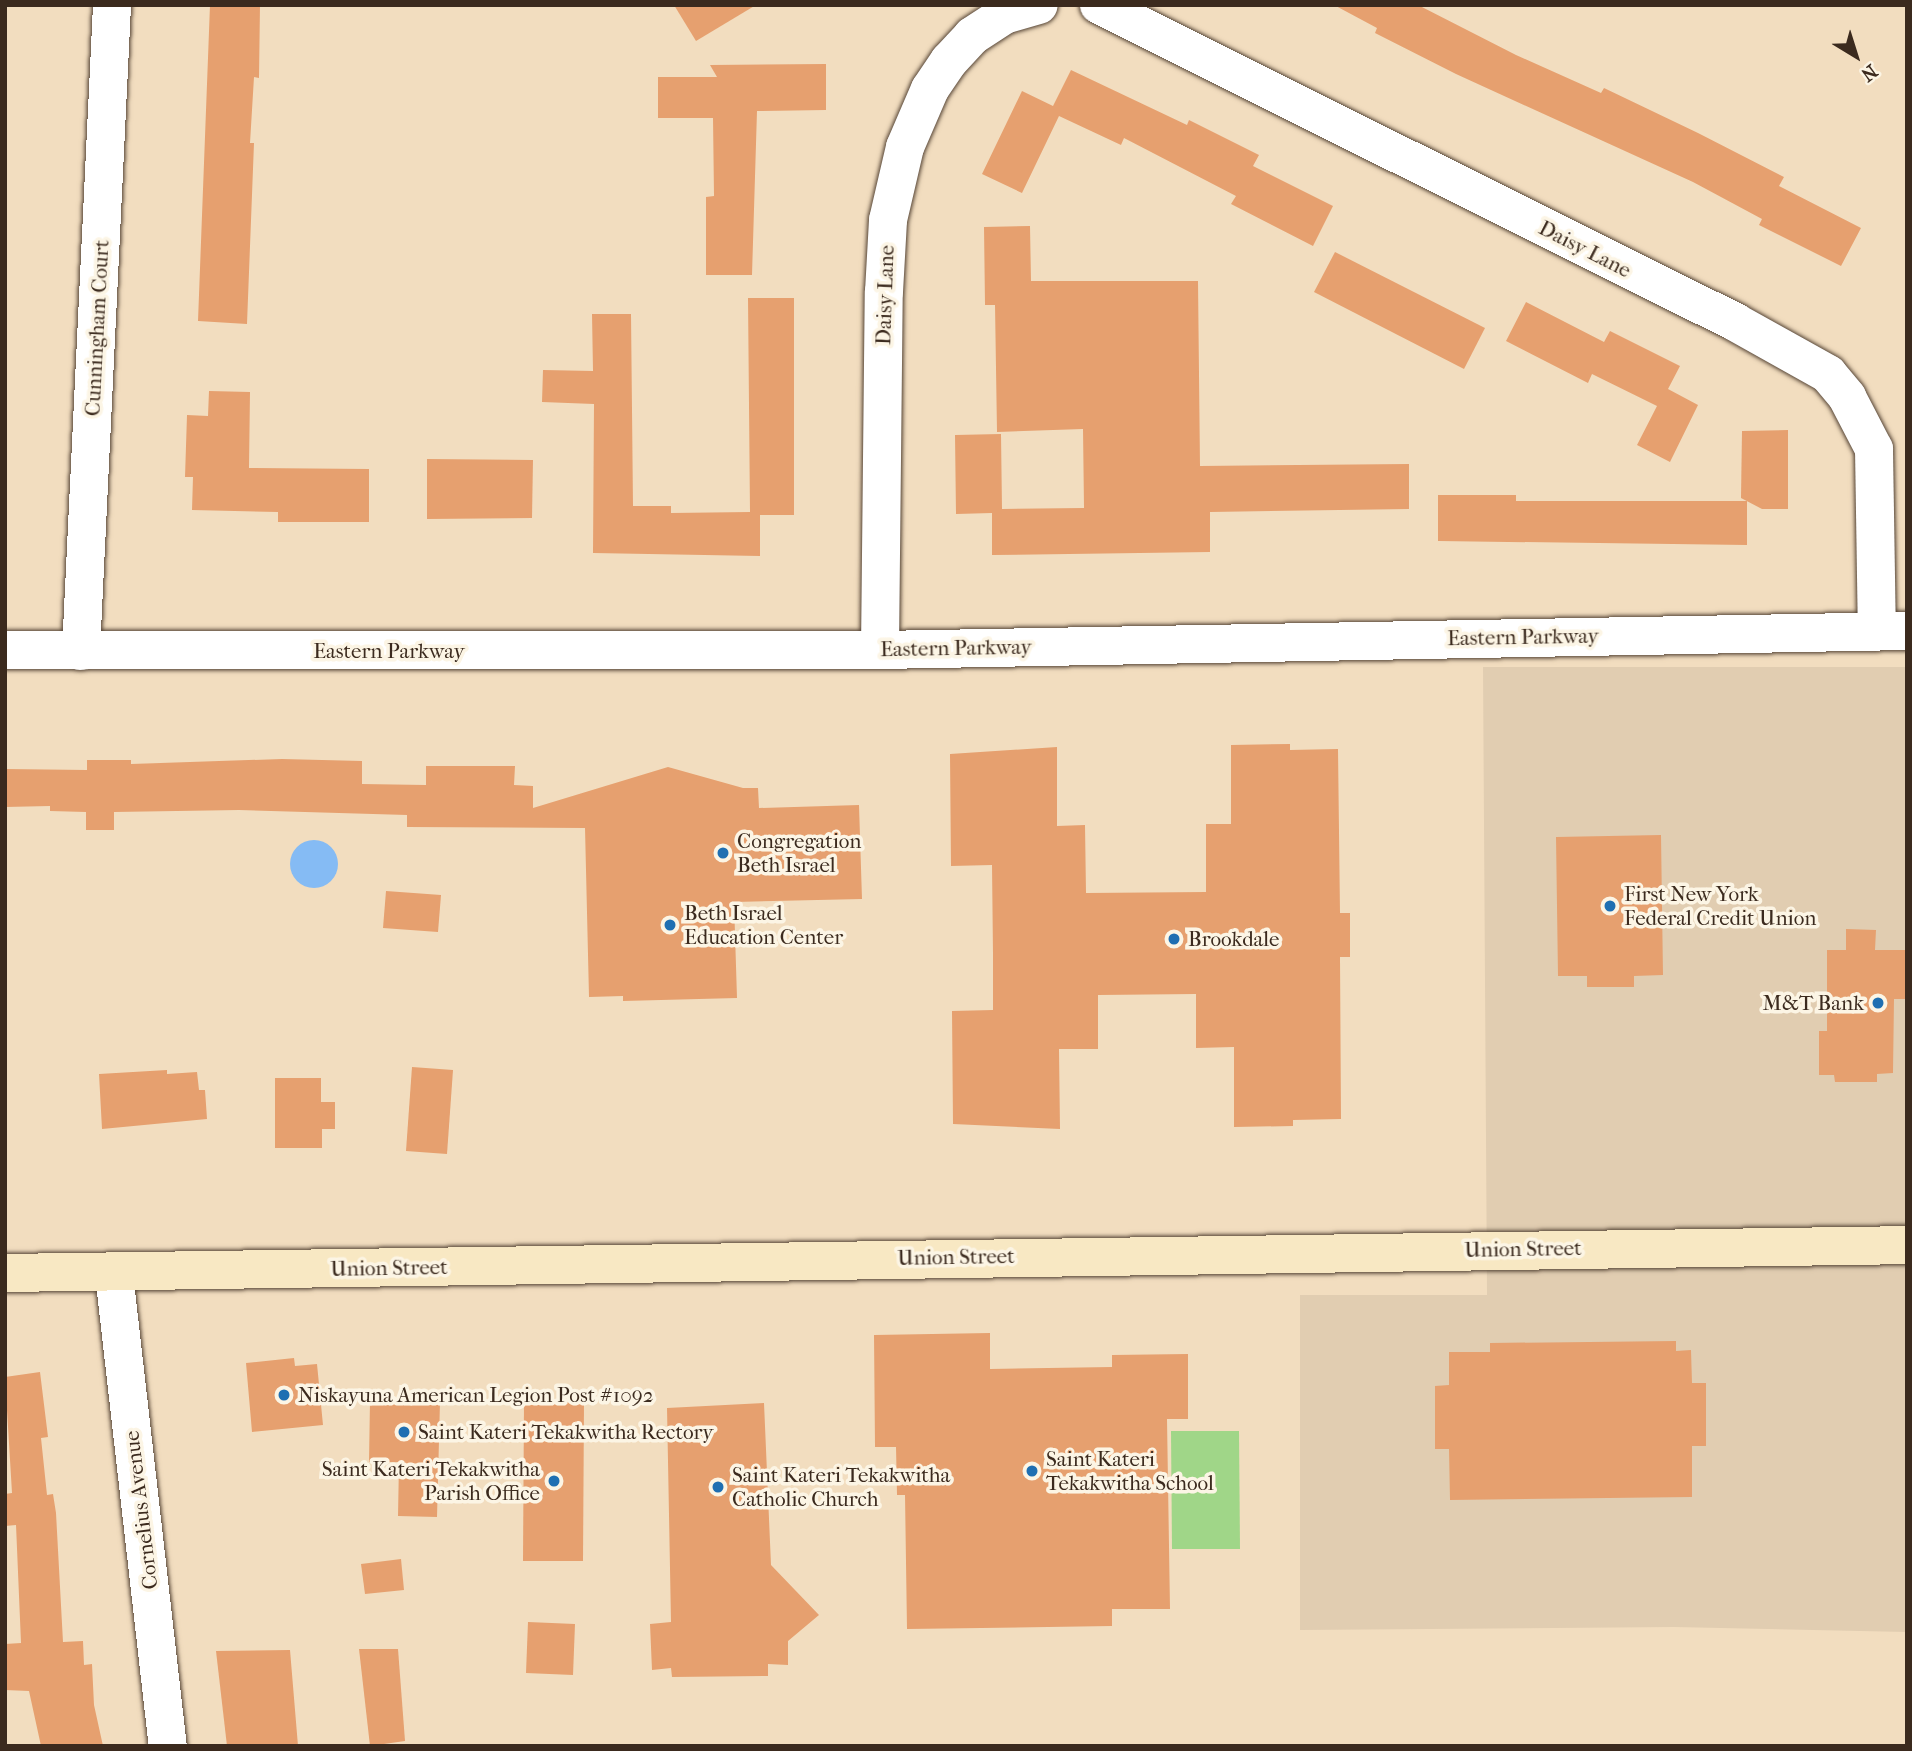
<!DOCTYPE html>
<html>
<head>
<meta charset="utf-8">
<style>
  body { margin:0 }
  #map { position:relative; width:1912px; height:1751px; overflow:hidden; background:#f2ddbf; font-family:"IM FELL French Canon",serif }
  div>[style] { position:absolute }
  .built>* { inset:0; background:#e1cdb1 }
  .green>* { inset:0; background:#a0d688 }
  .water>* { inset:0; background:#85bbf4 }
  .round { border-radius:50% }
  .building>* { inset:0; background:#e6a06f }
  .roads { filter:drop-shadow(0 0 2px #564536) drop-shadow(0 0 2px #564536) }
  .minor>* { height:38px; margin:-19px; padding:0 19px; transform-origin:19px; border-radius:19px; background:#fff }
  .secondary>* { height:38px; margin:-19px; padding:0 19px; transform-origin:19px; border-radius:19px; background:#f8e8c3 }
  .dots>* { width:19px; height:19px; translate:-50% -50%; box-sizing:border-box; border:4px solid #fcf5e5; border-radius:50% }
  span { translate:-50% -50%; white-space:nowrap; text-align:center; line-height:1.15; -webkit-text-stroke:7px #fcf5e5; paint-order:stroke }
  .street-label { font-size:21px; color:#3b2a1e }
  .poi-label { font-size:21px; color:#3b2a1e }
  .left { translate:0 -50%; text-align:left }
  .right { translate:-100% -50%; text-align:right }
  .frame { position:absolute; inset:0; border:7px solid #3b2a1e; pointer-events:none }
  .north { position:absolute; left:1821px; top:21px; width:70px; height:70px; -webkit-text-stroke:5px #fcf5e5; paint-order:stroke; rotate:142deg; font-size:19px; font-weight:700; line-height:28px; text-align:center; color:#3b2a1e }
  .north::after { content:''; display:block; margin:auto; width:24px; height:32px; background:#3b2a1e; clip-path:polygon(50% 0,100% 100%,50% 72%,0 100%) }
</style>
</head>
<body>
<div id="map">
  <div class="built">
    <div style="clip-path:polygon(1483px 667px,1907px 667px,1907px 1632px,1674px 1627px,1300px 1630px,1300px 1295px,1487px 1295px)"></div>
  </div>
  <div class="green">
    <div style="clip-path:polygon(1171px 1431px,1239px 1431px,1240px 1549px,1172px 1549px)"></div>
  </div>
  <div class="water">
    <div class="round" style="left:290px;top:840px;width:48px;height:48px"></div>
  </div>
  <div class="building">
    <div style="clip-path:polygon(210px 5px,260px 5px,259px 78px,254px 77px,250px 143px,254px 143px,247px 324px,198px 321px)"></div>
    <div style="clip-path:polygon(674px 5px,756px 5px,696px 41px)"></div>
    <div style="clip-path:polygon(1334px 5px,1418px 5px,1516px 55px,1601px 93px,1604px 88px,1698px 133px,1784px 177px,1779px 186px,1861px 228px,1841px 266px,1759px 225px,1762px 219px,1693px 182px,1456px 74px,1375px 33px,1377px 28px)"></div>
    <div style="clip-path:polygon(826px 64px,826px 110px,757px 111px,752px 275px,706px 275px,706px 197px,714px 196px,713px 118px,658px 118px,658px 77px,717px 77px,710px 65px)"></div>
    <div style="clip-path:polygon(1071px 70px,1187px 125px,1189px 120px,1259px 155px,1253px 166px,1333px 206px,1313px 246px,1231px 204px,1236px 196px,1124px 138px,1121px 145px,1059px 116px,1022px 193px,982px 174px,1022px 91px,1053px 106px)"></div>
    <div style="clip-path:polygon(1030px 226px,1031px 281px,1198px 281px,1200px 466px,1409px 464px,1409px 509px,1210px 512px,1210px 552px,992px 555px,992px 513px,956px 514px,955px 435px,1001px 434px,1002px 509px,1084px 508px,1083px 429px,997px 432px,995px 305px,985px 305px,984px 227px)"></div>
    <div style="clip-path:polygon(1335px 252px,1485px 328px,1464px 369px,1314px 292px)"></div>
    <div style="clip-path:polygon(748px 298px,794px 298px,794px 515px,760px 515px,760px 556px,593px 553px,594px 404px,542px 402px,543px 370px,593px 371px,592px 314px,631px 314px,633px 506px,671px 506px,671px 513px,750px 512px)"></div>
    <div style="clip-path:polygon(1526px 302px,1604px 342px,1610px 331px,1680px 366px,1668px 389px,1698px 405px,1670px 462px,1637px 445px,1657px 406px,1592px 374px,1588px 383px,1506px 341px)"></div>
    <div style="clip-path:polygon(209px 391px,250px 392px,249px 468px,369px 469px,369px 522px,278px 522px,278px 512px,192px 510px,193px 477px,185px 477px,187px 415px,208px 416px)"></div>
    <div style="clip-path:polygon(1788px 430px,1788px 509px,1762px 509px,1741px 498px,1742px 431px)"></div>
    <div style="clip-path:polygon(427px 459px,533px 460px,532px 518px,427px 519px)"></div>
    <div style="clip-path:polygon(1438px 495px,1516px 495px,1516px 501px,1747px 501px,1747px 545px,1438px 541px)"></div>
    <div style="clip-path:polygon(1290px 744px,1290px 750px,1338px 749px,1340px 913px,1350px 913px,1350px 957px,1340px 957px,1341px 1119px,1293px 1120px,1293px 1126px,1234px 1127px,1234px 1047px,1196px 1048px,1196px 994px,1098px 995px,1098px 1049px,1059px 1049px,1060px 1129px,953px 1124px,952px 1011px,993px 1010px,993px 955px,992px 865px,951px 866px,950px 754px,1057px 747px,1057px 826px,1085px 825px,1086px 893px,1206px 892px,1206px 824px,1231px 824px,1231px 745px)"></div>
    <div style="clip-path:polygon(282px 759px,362px 761px,362px 784px,426px 785px,426px 766px,515px 766px,514px 785px,533px 786px,533px 808px,668px 767px,743px 788px,758px 788px,759px 808px,859px 805px,862px 899px,734px 902px,737px 998px,623px 1001px,623px 996px,589px 997px,585px 828px,407px 827px,407px 815px,239px 810px,114px 812px,114px 830px,86px 830px,86px 812px,50px 811px,50px 806px,5px 807px,5px 769px,87px 770px,87px 760px,131px 760px,131px 764px)"></div>
    <div style="clip-path:polygon(1661px 835px,1663px 975px,1634px 976px,1634px 987px,1587px 987px,1587px 976px,1558px 976px,1556px 837px)"></div>
    <div style="clip-path:polygon(386px 891px,441px 895px,438px 932px,383px 928px)"></div>
    <div style="clip-path:polygon(1846px 929px,1876px 930px,1875px 950px,1907px 950px,1907px 999px,1894px 999px,1893px 1073px,1877px 1074px,1877px 1082px,1835px 1082px,1834px 1075px,1819px 1075px,1819px 1031px,1827px 1031px,1827px 950px,1846px 950px)"></div>
    <div style="clip-path:polygon(412px 1067px,453px 1070px,447px 1154px,406px 1151px)"></div>
    <div style="clip-path:polygon(167px 1070px,167px 1074px,197px 1072px,199px 1090px,205px 1090px,207px 1119px,102px 1129px,99px 1074px)"></div>
    <div style="clip-path:polygon(275px 1078px,321px 1078px,321px 1102px,335px 1102px,335px 1129px,322px 1129px,322px 1148px,275px 1148px)"></div>
    <div style="clip-path:polygon(990px 1333px,990px 1369px,1112px 1367px,1112px 1355px,1188px 1354px,1188px 1419px,1167px 1419px,1170px 1609px,1112px 1609px,1112px 1626px,907px 1629px,905px 1495px,897px 1495px,896px 1447px,875px 1447px,874px 1335px)"></div>
    <div style="clip-path:polygon(1676px 1341px,1676px 1351px,1691px 1350px,1692px 1383px,1706px 1383px,1706px 1446px,1692px 1446px,1692px 1497px,1450px 1500px,1449px 1449px,1435px 1449px,1435px 1386px,1449px 1385px,1449px 1352px,1490px 1352px,1490px 1343px)"></div>
    <div style="clip-path:polygon(294px 1358px,295px 1366px,317px 1364px,323px 1425px,252px 1432px,246px 1363px)"></div>
    <div style="clip-path:polygon(40px 1372px,48px 1437px,41px 1438px,47px 1495px,53px 1494px,56px 1513px,63px 1642px,83px 1641px,84px 1665px,92px 1664px,94px 1705px,103px 1746px,41px 1746px,29px 1691px,5px 1690px,5px 1644px,21px 1643px,16px 1525px,5px 1526px,5px 1494px,12px 1493px,5px 1377px)"></div>
    <div style="clip-path:polygon(370px 1401px,440px 1402px,437px 1517px,398px 1516px,399px 1462px,369px 1462px)"></div>
    <div style="clip-path:polygon(524px 1402px,584px 1402px,583px 1561px,523px 1561px)"></div>
    <div style="clip-path:polygon(764px 1403px,771px 1565px,819px 1615px,788px 1641px,788px 1665px,768px 1664px,768px 1676px,672px 1677px,671px 1668px,652px 1670px,650px 1624px,671px 1622px,667px 1408px)"></div>
    <div style="clip-path:polygon(401px 1559px,404px 1590px,365px 1594px,361px 1564px)"></div>
    <div style="clip-path:polygon(528px 1622px,575px 1624px,573px 1675px,526px 1673px)"></div>
    <div style="clip-path:polygon(359px 1649px,398px 1649px,405px 1741px,370px 1746px)"></div>
    <div style="clip-path:polygon(290px 1650px,298px 1746px,227px 1746px,216px 1651px)"></div>
  </div>
  <div class="roads">
    <div class="minor">
      <div style="left:1099px;top:5px;width:711px;rotate:26.49deg"></div>
      <div style="left:1735px;top:322px;width:107px;rotate:29.2deg"></div>
      <div style="left:1828px;top:374px;width:30px;rotate:50deg"></div>
      <div style="left:1847px;top:397px;width:59px;rotate:62.6deg"></div>
      <div style="left:1874px;top:449px;width:182px;rotate:89.1deg"></div>
      <div style="left:5px;top:650px;width:875px"></div>
      <div style="left:880px;top:650px;width:1027px;rotate:-1.06deg"></div>
      <div style="left:880px;top:650px;width:358px;rotate:-89.4deg"></div>
      <div style="left:884px;top:292px;width:72px;rotate:-86.8deg"></div>
      <div style="left:888px;top:220px;width:75px;rotate:-76.9deg"></div>
      <div style="left:905px;top:147px;width:63px;rotate:-66.7deg"></div>
      <div style="left:930px;top:89px;width:34px;rotate:-56deg"></div>
      <div style="left:949px;top:61px;width:34px;rotate:-47deg"></div>
      <div style="left:972px;top:36px;width:38px;rotate:-33deg"></div>
      <div style="left:1004px;top:15px;width:36px;rotate:-16deg"></div>
      <div style="left:81px;top:651px;width:647px;rotate:-87.25deg"></div>
      <div style="left:114px;top:1274px;width:475px;rotate:83.5deg"></div>
    </div>
    <div class="secondary">
      <div style="left:5px;top:1273px;width:1902px;rotate:-0.84deg"></div>
    </div>
  </div>
  <div class="dots">
    <div style="left:723px;top:853px;background:#1f6fb2"></div>
    <div style="left:1610px;top:906px;background:#1f6fb2"></div>
    <div style="left:670px;top:925px;background:#1f6fb2"></div>
    <div style="left:1174px;top:939px;background:#1f6fb2"></div>
    <div style="left:1878px;top:1003px;background:#1f6fb2"></div>
    <div style="left:284px;top:1395px;background:#1f6fb2"></div>
    <div style="left:404px;top:1432px;background:#1f6fb2"></div>
    <div style="left:1032px;top:1471px;background:#1f6fb2"></div>
    <div style="left:554px;top:1481px;background:#1f6fb2"></div>
    <div style="left:718px;top:1487px;background:#1f6fb2"></div>
  </div>
  <div class="street-label">
    <span style="left:1585px;top:249px;rotate:27deg">Daisy Lane</span>
    <span style="left:885px;top:295px;rotate:-88deg">Daisy Lane</span>
    <span style="left:97px;top:328px;rotate:-87deg">Cunningham Court</span>
    <span style="left:1523px;top:637px;rotate:-1deg">Eastern Parkway</span>
    <span style="left:956px;top:648px;rotate:-1deg">Eastern Parkway</span>
    <span style="left:389px;top:651px">Eastern Parkway</span>
    <span style="left:1523px;top:1249px;rotate:-1deg">Union Street</span>
    <span style="left:956px;top:1257px;rotate:-1deg">Union Street</span>
    <span style="left:389px;top:1268px;rotate:-1deg">Union Street</span>
    <span style="left:141px;top:1510px;rotate:-97deg">Cornelius Avenue</span>
  </div>
  <div class="poi-label">
    <span class="left" style="left:737px;top:853px">Congregation<br>Beth Israel</span>
    <span class="left" style="left:1624px;top:906px">First New York<br>Federal Credit Union</span>
    <span class="left" style="left:684px;top:925px">Beth Israel<br>Education Center</span>
    <span class="left" style="left:1188px;top:939px">Brookdale</span>
    <span class="right" style="left:1864px;top:1003px">M&amp;T Bank</span>
    <span class="left" style="left:298px;top:1395px">Niskayuna American Legion Post #1092</span>
    <span class="left" style="left:418px;top:1432px">Saint Kateri Tekakwitha Rectory</span>
    <span class="left" style="left:1046px;top:1471px">Saint Kateri<br>Tekakwitha School</span>
    <span class="right" style="left:540px;top:1481px">Saint Kateri Tekakwitha<br>Parish Office</span>
    <span class="left" style="left:732px;top:1487px">Saint Kateri Tekakwitha<br>Catholic Church</span>
  </div>
  <div class="frame"></div>
  <div class="north">N</div>
</div>
</body>
</html>
